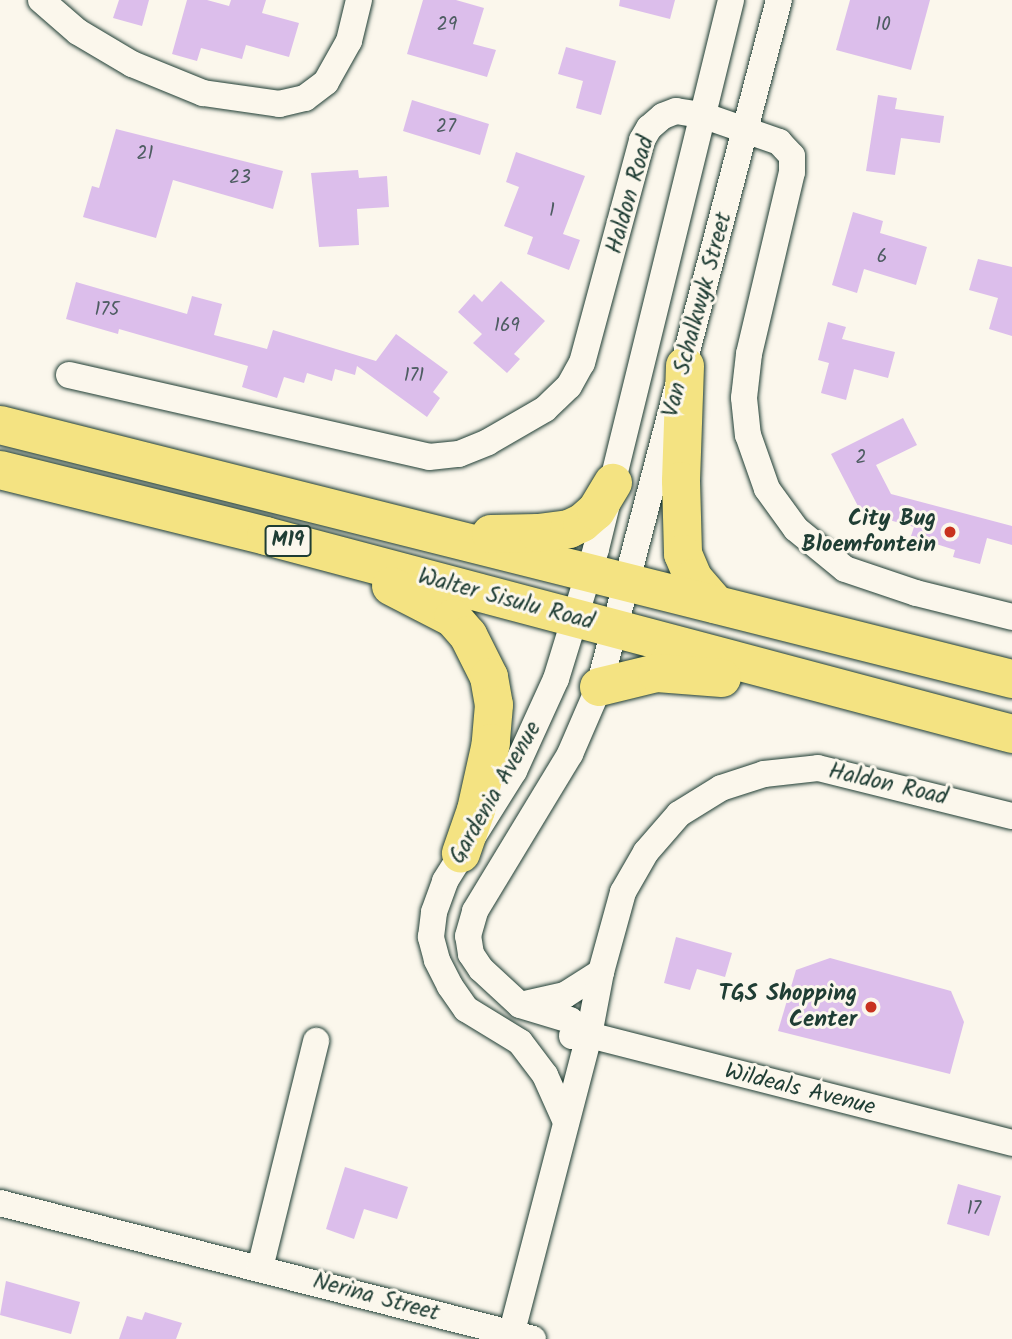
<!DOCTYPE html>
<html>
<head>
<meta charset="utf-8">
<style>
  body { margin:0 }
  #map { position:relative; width:1012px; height:1339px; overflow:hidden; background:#fbf7ec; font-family:Kalam,sans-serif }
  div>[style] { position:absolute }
  .building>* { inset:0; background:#dcbeeb }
  .roads { filter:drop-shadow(0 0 2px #1f3d34) drop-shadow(0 0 2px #1f3d34) }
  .street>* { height:26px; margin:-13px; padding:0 13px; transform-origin:13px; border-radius:13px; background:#fbf7ec }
  .highway>* { height:38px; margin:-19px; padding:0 19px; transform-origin:19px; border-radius:19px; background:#f4e382 }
  .dots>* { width:19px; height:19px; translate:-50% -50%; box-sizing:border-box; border:4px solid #fbf7ec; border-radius:50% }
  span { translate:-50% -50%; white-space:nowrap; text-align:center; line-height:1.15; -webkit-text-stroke:6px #fbf7ec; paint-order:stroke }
  .number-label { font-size:19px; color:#4e5d62 }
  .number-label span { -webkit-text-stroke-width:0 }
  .shield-label span { padding:2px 5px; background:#fbf7ec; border:2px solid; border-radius:5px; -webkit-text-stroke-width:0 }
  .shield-label { font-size:21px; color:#1f3d34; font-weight:700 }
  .street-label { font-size:23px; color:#1f3d34 }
  .poi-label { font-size:23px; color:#1f3d34; font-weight:700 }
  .right { translate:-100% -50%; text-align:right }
</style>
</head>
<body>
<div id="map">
  <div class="building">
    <div style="clip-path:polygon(119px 0,149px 0,142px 26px,113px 18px)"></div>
    <div style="clip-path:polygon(187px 0,207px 0,229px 6px,231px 0,266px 0,262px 13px,299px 23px,289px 57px,246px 45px,242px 59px,201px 48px,197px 61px,172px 54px)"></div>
    <div style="clip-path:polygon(423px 0,456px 0,484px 8px,473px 44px,496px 50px,487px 77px,407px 54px)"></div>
    <div style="clip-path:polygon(620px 0,675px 0,670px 19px,619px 6px)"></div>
    <div style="clip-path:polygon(850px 0,930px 0,911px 70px,836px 50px)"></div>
    <div style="clip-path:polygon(566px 47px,616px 61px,601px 115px,576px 108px,583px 81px,558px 74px)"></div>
    <div style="clip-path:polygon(878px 95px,897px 98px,895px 109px,944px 116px,940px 143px,901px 138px,895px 175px,866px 171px)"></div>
    <div style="clip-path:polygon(412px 100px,489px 124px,480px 155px,403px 131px)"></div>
    <div style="clip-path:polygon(116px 129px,283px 171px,273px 209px,173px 180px,156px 238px,83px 217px,92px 186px,99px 188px)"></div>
    <div style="clip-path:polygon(516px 152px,585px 176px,563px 234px,580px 240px,569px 270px,527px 254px,533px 237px,504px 226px,519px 187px,506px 182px)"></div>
    <div style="clip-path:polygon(358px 170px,359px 178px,387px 176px,389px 207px,357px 209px,359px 245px,319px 247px,311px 173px)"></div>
    <div style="clip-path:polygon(853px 212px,883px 221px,880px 233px,927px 247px,916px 285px,864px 269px,857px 293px,832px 285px)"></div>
    <div style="clip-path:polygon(978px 259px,1012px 267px,1012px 336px,989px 329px,998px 298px,969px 290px)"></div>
    <div style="clip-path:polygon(501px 281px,545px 321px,514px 354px,520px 359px,507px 373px,473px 343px,482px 334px,458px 312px,474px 294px,482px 302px)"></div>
    <div style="clip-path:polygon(76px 282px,187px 314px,192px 296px,222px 304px,214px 335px,267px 349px,273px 330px,376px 361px,396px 334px,448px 372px,433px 392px,440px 398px,427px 417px,357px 366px,355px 375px,335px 369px,332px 381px,307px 373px,304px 383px,284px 377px,277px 398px,242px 387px,248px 366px,119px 329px,118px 334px,66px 319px)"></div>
    <div style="clip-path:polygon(828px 322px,846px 327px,842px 339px,895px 352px,888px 378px,854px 369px,846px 400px,821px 393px,829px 363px,818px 360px)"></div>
    <div style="clip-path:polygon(903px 418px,917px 445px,876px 465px,891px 494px,1012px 526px,1012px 545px,987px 538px,980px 564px,953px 557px,955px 550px,911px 536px,914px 527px,861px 512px,831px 454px)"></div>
    <div style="clip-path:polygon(676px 937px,732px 953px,725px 977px,697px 969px,690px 990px,664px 983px)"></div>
    <div style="clip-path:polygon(830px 958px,951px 991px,964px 1022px,950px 1074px,778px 1031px,796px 970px)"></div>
    <div style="clip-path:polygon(345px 1167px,408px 1187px,397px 1219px,364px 1209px,354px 1239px,326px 1229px)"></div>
    <div style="clip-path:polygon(958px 1184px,1001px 1196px,989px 1236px,947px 1224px)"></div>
    <div style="clip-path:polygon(6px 1281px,80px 1302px,71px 1334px,0 1315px)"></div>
    <div style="clip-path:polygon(145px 1312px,182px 1323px,176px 1339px,119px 1339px,127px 1316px,142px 1320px)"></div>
  </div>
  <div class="roads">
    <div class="street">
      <div style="left:41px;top:0;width:49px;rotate:40.9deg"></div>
      <div style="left:78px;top:32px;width:63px;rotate:30.7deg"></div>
      <div style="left:132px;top:64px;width:77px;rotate:22.2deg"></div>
      <div style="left:203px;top:93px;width:77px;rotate:8.2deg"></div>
      <div style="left:279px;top:104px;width:27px;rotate:-13deg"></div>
      <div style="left:305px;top:98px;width:26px;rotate:-37deg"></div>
      <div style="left:326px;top:82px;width:47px;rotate:-60.7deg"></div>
      <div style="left:349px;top:41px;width:42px;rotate:-76.3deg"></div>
      <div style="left:69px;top:375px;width:369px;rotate:12.8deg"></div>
      <div style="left:429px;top:457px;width:30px;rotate:-6deg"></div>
      <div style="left:459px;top:454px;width:31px;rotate:-22deg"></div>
      <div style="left:488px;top:442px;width:66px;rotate:-30.1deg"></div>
      <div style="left:545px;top:409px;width:33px;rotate:-44deg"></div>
      <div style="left:569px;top:386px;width:26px;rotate:-61deg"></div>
      <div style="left:582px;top:363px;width:231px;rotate:-74.9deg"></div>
      <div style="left:642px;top:140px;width:14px;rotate:-60deg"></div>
      <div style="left:649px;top:128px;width:18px;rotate:-41deg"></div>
      <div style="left:663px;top:116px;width:14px;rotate:-21deg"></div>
      <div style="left:676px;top:111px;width:26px;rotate:9deg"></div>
      <div style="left:702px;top:115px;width:82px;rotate:19.3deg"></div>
      <div style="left:779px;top:142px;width:19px;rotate:47deg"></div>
      <div style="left:792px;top:156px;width:16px;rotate:90deg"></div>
      <div style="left:792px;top:172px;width:187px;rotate:103.3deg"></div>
      <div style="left:749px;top:354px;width:44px;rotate:96.5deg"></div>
      <div style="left:744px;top:398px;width:37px;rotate:84deg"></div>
      <div style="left:748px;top:435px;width:57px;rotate:70.6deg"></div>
      <div style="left:767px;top:489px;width:49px;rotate:54.1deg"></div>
      <div style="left:796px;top:529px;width:63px;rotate:39.2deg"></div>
      <div style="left:845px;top:569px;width:75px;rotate:18.7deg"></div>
      <div style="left:916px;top:593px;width:99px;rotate:14deg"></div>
      <div style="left:525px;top:1004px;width:41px;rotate:-12.7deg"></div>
      <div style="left:565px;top:995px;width:43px;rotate:-32.6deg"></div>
      <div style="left:589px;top:1035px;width:24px;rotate:-142deg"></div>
      <div style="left:570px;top:1020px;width:52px;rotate:-163.3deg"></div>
      <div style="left:520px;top:1005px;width:53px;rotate:-137.3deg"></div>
      <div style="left:481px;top:969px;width:18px;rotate:-124deg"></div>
      <div style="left:471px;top:954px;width:18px;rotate:-99deg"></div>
      <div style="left:468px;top:936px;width:26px;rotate:-74deg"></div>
      <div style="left:475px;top:911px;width:184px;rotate:-58.8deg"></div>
      <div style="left:570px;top:754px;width:73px;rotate:-66.6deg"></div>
      <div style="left:599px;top:687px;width:710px;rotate:-75.32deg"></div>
      <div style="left:572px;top:1036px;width:17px;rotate:-3deg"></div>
      <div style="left:589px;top:1035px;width:437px;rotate:14.3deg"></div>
      <div style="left:566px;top:1122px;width:51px;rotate:-114.1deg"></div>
      <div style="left:545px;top:1075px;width:41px;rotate:-127.1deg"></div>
      <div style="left:520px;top:1042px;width:63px;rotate:-148.6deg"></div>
      <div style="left:466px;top:1009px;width:28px;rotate:-125deg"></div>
      <div style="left:450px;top:986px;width:29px;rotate:-117deg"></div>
      <div style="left:437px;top:960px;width:24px;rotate:-105deg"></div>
      <div style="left:431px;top:937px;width:25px;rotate:-83deg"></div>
      <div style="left:434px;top:912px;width:33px;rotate:-70deg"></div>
      <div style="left:445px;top:881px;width:130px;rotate:-57.9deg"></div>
      <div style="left:514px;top:771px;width:101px;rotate:-65.5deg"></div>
      <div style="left:556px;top:679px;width:136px;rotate:-72.9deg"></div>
      <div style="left:596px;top:549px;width:565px;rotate:-76.18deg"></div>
      <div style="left:0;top:1203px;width:550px;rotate:14.31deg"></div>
      <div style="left:260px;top:1268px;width:234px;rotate:-76.1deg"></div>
      <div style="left:510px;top:1339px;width:314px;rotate:-75.4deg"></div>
      <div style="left:589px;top:1035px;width:64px;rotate:-79.2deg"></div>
      <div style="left:601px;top:972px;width:83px;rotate:-74.6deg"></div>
      <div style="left:623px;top:892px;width:46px;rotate:-60.1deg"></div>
      <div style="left:646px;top:852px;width:50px;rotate:-49deg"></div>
      <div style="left:679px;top:814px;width:49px;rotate:-31.8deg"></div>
      <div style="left:721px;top:788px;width:45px;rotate:-18deg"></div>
      <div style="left:764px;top:774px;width:54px;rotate:-6.3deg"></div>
      <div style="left:818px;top:768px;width:200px;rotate:13.9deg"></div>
    </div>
    <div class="highway">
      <div style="left:685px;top:366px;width:115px;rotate:92deg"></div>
      <div style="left:681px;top:481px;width:73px;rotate:88.4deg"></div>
      <div style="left:683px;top:554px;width:26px;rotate:67deg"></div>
      <div style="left:693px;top:578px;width:35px;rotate:49deg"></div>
      <div style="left:0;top:425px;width:1043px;rotate:14.09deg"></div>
      <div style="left:0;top:470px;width:274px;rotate:13.9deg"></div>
      <div style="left:266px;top:536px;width:772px;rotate:14.86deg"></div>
      <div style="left:491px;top:534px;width:47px;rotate:-1.2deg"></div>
      <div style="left:538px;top:533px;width:31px;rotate:-7deg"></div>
      <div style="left:569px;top:529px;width:14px;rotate:-25deg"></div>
      <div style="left:582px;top:523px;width:18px;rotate:-41deg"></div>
      <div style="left:596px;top:511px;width:33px;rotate:-59deg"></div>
      <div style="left:391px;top:586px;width:70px;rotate:27.3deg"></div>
      <div style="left:453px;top:618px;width:23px;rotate:49deg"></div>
      <div style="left:468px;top:635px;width:47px;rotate:63.4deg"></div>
      <div style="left:489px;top:677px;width:28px;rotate:80deg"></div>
      <div style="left:494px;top:705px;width:38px;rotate:95deg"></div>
      <div style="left:491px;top:743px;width:69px;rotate:102.6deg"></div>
      <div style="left:476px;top:810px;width:46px;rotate:109.2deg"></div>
      <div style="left:599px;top:687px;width:60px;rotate:-13.6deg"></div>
      <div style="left:657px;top:673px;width:65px;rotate:4.4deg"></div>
    </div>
  </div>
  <div class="dots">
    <div style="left:950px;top:532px;background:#c8321e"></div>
    <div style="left:871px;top:1007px;background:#c8321e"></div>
  </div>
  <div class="number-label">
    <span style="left:447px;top:26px">29</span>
    <span style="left:883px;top:26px">10</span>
    <span style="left:446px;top:128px">27</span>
    <span style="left:145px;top:155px">21</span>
    <span style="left:240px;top:179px">23</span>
    <span style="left:552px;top:212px">1</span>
    <span style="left:882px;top:258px">6</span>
    <span style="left:107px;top:311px">175</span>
    <span style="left:507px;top:327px">169</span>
    <span style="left:414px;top:377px">171</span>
    <span style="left:861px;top:459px">2</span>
    <span style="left:974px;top:1210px">17</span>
  </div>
  <div class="shield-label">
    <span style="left:288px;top:541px">M19</span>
  </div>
  <div class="street-label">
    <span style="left:631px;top:195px;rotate:-74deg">Haldon Road</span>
    <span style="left:698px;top:315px;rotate:-75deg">Van Schalkwyk Street</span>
    <span style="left:506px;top:600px;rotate:15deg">Walter Sisulu Road</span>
    <span style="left:888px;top:785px;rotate:13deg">Haldon Road</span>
    <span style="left:496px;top:793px;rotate:-60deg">Gardenia Avenue</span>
    <span style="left:800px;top:1090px;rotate:14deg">Wildeals Avenue</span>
    <span style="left:376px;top:1298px;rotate:15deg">Nerina Street</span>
  </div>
  <div class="poi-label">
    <span class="right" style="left:936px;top:532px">City Bug<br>Bloemfontein</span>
    <span class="right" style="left:857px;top:1007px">TGS Shopping<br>Center</span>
  </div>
</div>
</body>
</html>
